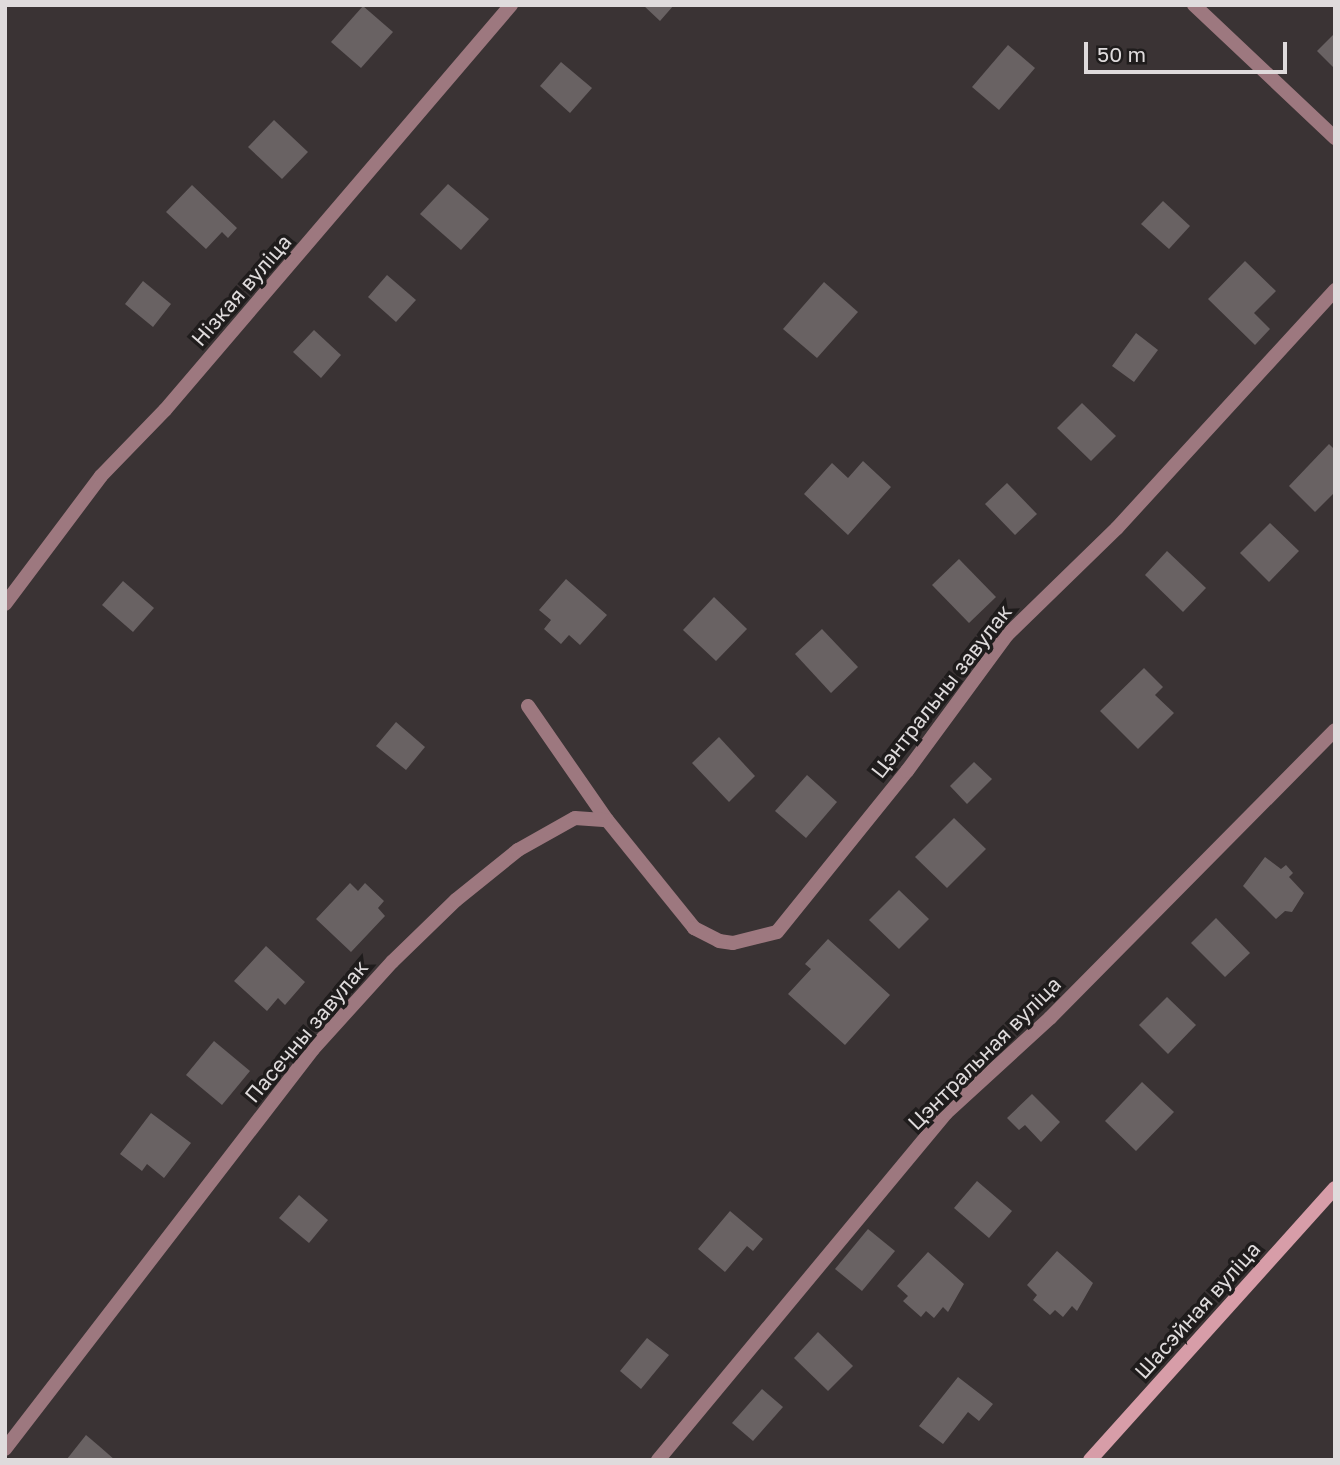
<!DOCTYPE html>
<html>
<head>
<meta charset="utf-8">
<style>
  body { margin:0 }
  #map { position:relative; width:1340px; height:1465px; overflow:hidden; background:#3a3334; font-family:"Golos Text",sans-serif }
  div>[style] { position:absolute }
  .building>* { inset:0; background:#696263 }
  .street>* { height:14px; margin:-7px; padding:0 7px; transform-origin:7px; border-radius:7px; background:#9d787f }
  .secondary>* { height:14px; margin:-7px; padding:0 7px; transform-origin:7px; border-radius:7px; background:#d79da8 }
  span { translate:-50% -50%; white-space:nowrap; text-align:center; line-height:1.15; -webkit-text-stroke:7px #1f1c1c; paint-order:stroke }
  .street-label { font-size:21px; color:#dfdbdc }
  .frame { position:absolute; inset:0; border:7px solid #dfdbdc; pointer-events:none }
  .scale { position:absolute; left:1084px; top:42px; width:203px; height:32px; box-sizing:border-box; border:4px solid #dfdbdc; border-top:0; padding-left:9px; font-size:21px; line-height:24px; white-space:nowrap; color:#dfdbdc; -webkit-text-stroke:5px #1f1c1c; paint-order:stroke }
</style>
</head>
<body>
<div id="map">
  <div class="building">
    <div style="clip-path:polygon(643px 5px,674px 5px,660px 21px)"></div>
    <div style="clip-path:polygon(363px 6px,393px 32px,361px 68px,331px 42px)"></div>
    <div style="clip-path:polygon(1335px 33px,1335px 69px,1317px 51px)"></div>
    <div style="clip-path:polygon(1008px 45px,1035px 68px,999px 110px,972px 87px)"></div>
    <div style="clip-path:polygon(561px 62px,592px 88px,570px 113px,540px 86px)"></div>
    <div style="clip-path:polygon(274px 120px,308px 152px,282px 179px,248px 147px)"></div>
    <div style="clip-path:polygon(448px 184px,489px 219px,461px 250px,420px 214px)"></div>
    <div style="clip-path:polygon(192px 185px,237px 228px,228px 238px,222px 232px,206px 249px,166px 212px)"></div>
    <div style="clip-path:polygon(1163px 201px,1190px 226px,1169px 249px,1141px 224px)"></div>
    <div style="clip-path:polygon(1245px 261px,1276px 291px,1254px 313px,1270px 329px,1255px 345px,1208px 299px)"></div>
    <div style="clip-path:polygon(387px 275px,416px 300px,396px 322px,368px 297px)"></div>
    <div style="clip-path:polygon(143px 281px,171px 304px,153px 327px,125px 304px)"></div>
    <div style="clip-path:polygon(824px 282px,858px 312px,817px 358px,783px 329px)"></div>
    <div style="clip-path:polygon(314px 330px,341px 355px,321px 378px,293px 352px)"></div>
    <div style="clip-path:polygon(1136px 333px,1158px 350px,1134px 382px,1112px 366px)"></div>
    <div style="clip-path:polygon(1082px 403px,1116px 436px,1091px 461px,1057px 428px)"></div>
    <div style="clip-path:polygon(1329px 444px,1335px 450px,1335px 492px,1315px 512px,1289px 486px)"></div>
    <div style="clip-path:polygon(863px 461px,891px 487px,848px 535px,804px 494px,832px 463px,848px 478px)"></div>
    <div style="clip-path:polygon(1007px 483px,1037px 514px,1015px 535px,985px 504px)"></div>
    <div style="clip-path:polygon(1270px 523px,1299px 551px,1269px 582px,1240px 553px)"></div>
    <div style="clip-path:polygon(1167px 551px,1206px 588px,1183px 612px,1145px 575px)"></div>
    <div style="clip-path:polygon(959px 559px,996px 597px,969px 623px,932px 585px)"></div>
    <div style="clip-path:polygon(566px 579px,607px 615px,580px 645px,569px 635px,561px 644px,544px 629px,551px 620px,539px 610px)"></div>
    <div style="clip-path:polygon(123px 581px,154px 608px,133px 632px,102px 605px)"></div>
    <div style="clip-path:polygon(714px 597px,747px 629px,716px 661px,683px 630px)"></div>
    <div style="clip-path:polygon(822px 629px,858px 667px,831px 693px,795px 654px)"></div>
    <div style="clip-path:polygon(1144px 668px,1163px 687px,1155px 695px,1174px 713px,1138px 749px,1100px 711px)"></div>
    <div style="clip-path:polygon(396px 722px,425px 747px,406px 770px,376px 746px)"></div>
    <div style="clip-path:polygon(719px 737px,755px 776px,729px 802px,692px 763px)"></div>
    <div style="clip-path:polygon(974px 762px,992px 779px,967px 804px,950px 786px)"></div>
    <div style="clip-path:polygon(807px 775px,837px 802px,806px 838px,775px 811px)"></div>
    <div style="clip-path:polygon(954px 818px,986px 849px,947px 888px,915px 857px)"></div>
    <div style="clip-path:polygon(1265px 857px,1281px 869px,1286px 865px,1293px 873px,1289px 877px,1304px 893px,1292px 912px,1285px 911px,1276px 919px,1243px 886px)"></div>
    <div style="clip-path:polygon(350px 883px,358px 891px,365px 883px,384px 901px,378px 908px,385px 916px,351px 952px,316px 919px)"></div>
    <div style="clip-path:polygon(899px 890px,929px 919px,899px 949px,869px 920px)"></div>
    <div style="clip-path:polygon(1216px 918px,1250px 953px,1225px 977px,1191px 943px)"></div>
    <div style="clip-path:polygon(828px 939px,890px 995px,845px 1045px,788px 994px,811px 969px,805px 964px)"></div>
    <div style="clip-path:polygon(266px 946px,305px 982px,285px 1005px,278px 998px,267px 1011px,234px 981px)"></div>
    <div style="clip-path:polygon(1167px 997px,1196px 1025px,1168px 1054px,1139px 1025px)"></div>
    <div style="clip-path:polygon(214px 1041px,250px 1071px,222px 1105px,186px 1075px)"></div>
    <div style="clip-path:polygon(1142px 1082px,1174px 1112px,1136px 1151px,1105px 1121px)"></div>
    <div style="clip-path:polygon(1032px 1094px,1060px 1122px,1041px 1142px,1025px 1125px,1019px 1130px,1007px 1118px)"></div>
    <div style="clip-path:polygon(151px 1113px,191px 1143px,164px 1178px,147px 1164px,142px 1171px,120px 1154px)"></div>
    <div style="clip-path:polygon(977px 1181px,1012px 1211px,989px 1238px,954px 1208px)"></div>
    <div style="clip-path:polygon(299px 1195px,328px 1220px,309px 1243px,279px 1218px)"></div>
    <div style="clip-path:polygon(730px 1211px,763px 1239px,753px 1251px,747px 1246px,725px 1272px,698px 1249px)"></div>
    <div style="clip-path:polygon(868px 1229px,895px 1251px,862px 1291px,835px 1269px)"></div>
    <div style="clip-path:polygon(1057px 1251px,1093px 1283px,1077px 1311px,1072px 1306px,1063px 1317px,1055px 1310px,1050px 1315px,1033px 1300px,1037px 1295px,1027px 1285px)"></div>
    <div style="clip-path:polygon(928px 1252px,964px 1284px,948px 1312px,943px 1307px,934px 1318px,926px 1311px,921px 1317px,903px 1301px,908px 1296px,897px 1286px)"></div>
    <div style="clip-path:polygon(818px 1332px,853px 1366px,828px 1391px,794px 1358px)"></div>
    <div style="clip-path:polygon(647px 1338px,669px 1355px,641px 1389px,620px 1371px)"></div>
    <div style="clip-path:polygon(958px 1377px,993px 1404px,979px 1421px,968px 1412px,943px 1444px,919px 1426px)"></div>
    <div style="clip-path:polygon(762px 1389px,783px 1407px,753px 1441px,732px 1423px)"></div>
    <div style="clip-path:polygon(86px 1435px,99px 1446px,115px 1460px,67px 1459px)"></div>
  </div>
  <div class="street">
    <div style="left:1194px;top:5px;width:194px;rotate:43.3deg"></div>
    <div style="left:5px;top:604px;width:160px;rotate:-53.1deg"></div>
    <div style="left:101px;top:476px;width:92px;rotate:-45.9deg"></div>
    <div style="left:165px;top:410px;width:533px;rotate:-49.49deg"></div>
    <div style="left:528px;top:706px;width:139px;rotate:55.3deg"></div>
    <div style="left:607px;top:820px;width:139px;rotate:51.1deg"></div>
    <div style="left:694px;top:928px;width:28px;rotate:27deg"></div>
    <div style="left:719px;top:941px;width:14px;rotate:8deg"></div>
    <div style="left:733px;top:943px;width:45px;rotate:-14deg"></div>
    <div style="left:777px;top:932px;width:207px;rotate:-51.1deg"></div>
    <div style="left:907px;top:771px;width:169px;rotate:-53.7deg"></div>
    <div style="left:1007px;top:635px;width:153px;rotate:-44.2deg"></div>
    <div style="left:1117px;top:528px;width:323px;rotate:-47.5deg"></div>
    <div style="left:5px;top:1449px;width:505px;rotate:-52.4deg"></div>
    <div style="left:313px;top:1049px;width:118px;rotate:-47.8deg"></div>
    <div style="left:392px;top:962px;width:89px;rotate:-44.1deg"></div>
    <div style="left:456px;top:900px;width:80px;rotate:-38.9deg"></div>
    <div style="left:518px;top:850px;width:65px;rotate:-29.3deg"></div>
    <div style="left:575px;top:818px;width:32px;rotate:4deg"></div>
    <div style="left:658px;top:1460px;width:451px;rotate:-50.3deg"></div>
    <div style="left:946px;top:1113px;width:141px;rotate:-42.4deg"></div>
    <div style="left:1050px;top:1018px;width:405px;rotate:-45.3deg"></div>
  </div>
  <div class="secondary">
    <div style="left:1090px;top:1460px;width:366px;rotate:-48deg"></div>
  </div>
  <div class="street-label">
    <span style="left:241px;top:290px;rotate:-49deg">Нізкая вуліца</span>
    <span style="left:941px;top:691px;rotate:-52deg">Цэнтральны завулак</span>
    <span style="left:306px;top:1031px;rotate:-50deg">Пасечны завулак</span>
    <span style="left:984px;top:1053px;rotate:-45deg">Цэнтральная вуліца</span>
    <span style="left:1197px;top:1310px;rotate:-48deg">Шасэйная вуліца</span>
  </div>
  <div class="frame"></div>
  <div class="scale">50 m</div>
</div>
</body>
</html>
